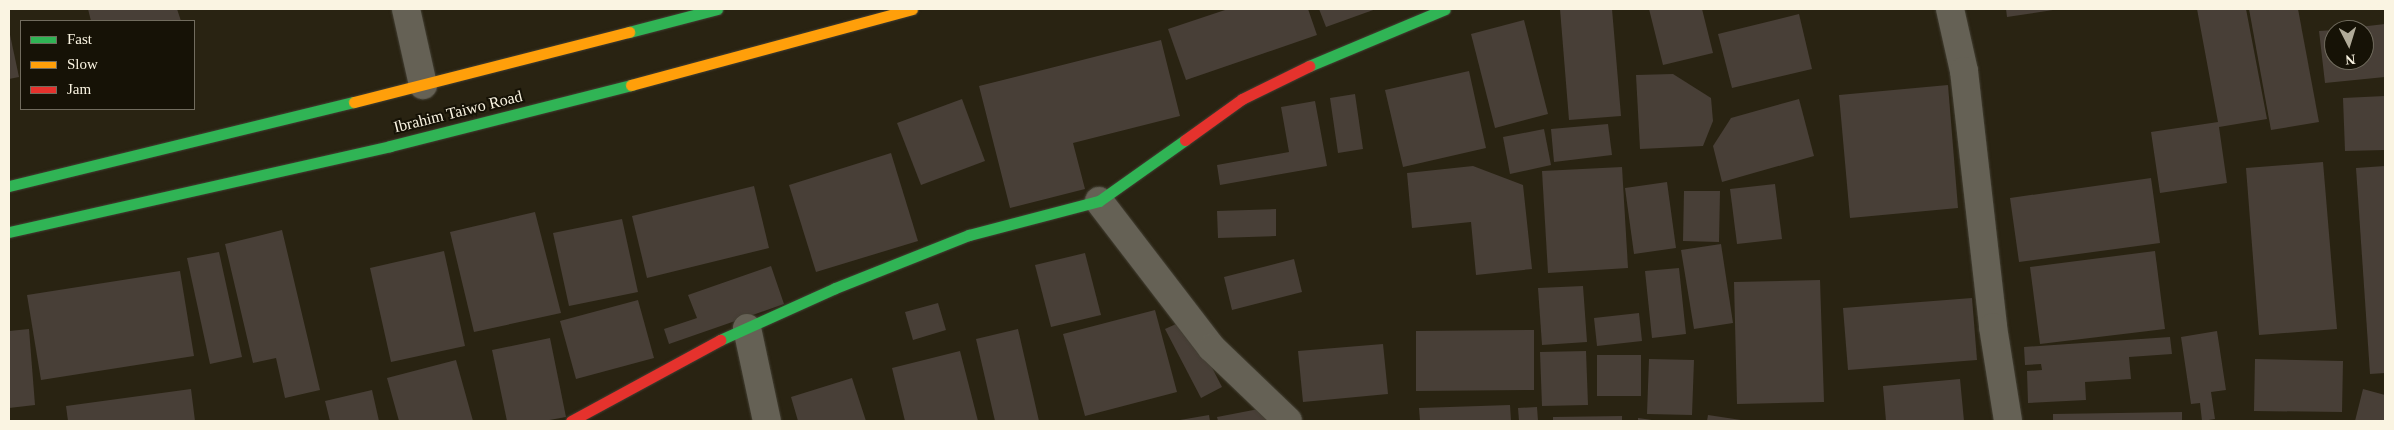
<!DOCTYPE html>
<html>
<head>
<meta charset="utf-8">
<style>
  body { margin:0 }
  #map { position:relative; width:2394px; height:430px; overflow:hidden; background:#292312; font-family:"Times New Roman",serif }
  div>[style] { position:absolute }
  .building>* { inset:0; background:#483f37 }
  .roads { filter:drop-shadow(0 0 1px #433f33) drop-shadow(0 0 1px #433f33) }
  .street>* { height:28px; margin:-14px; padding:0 14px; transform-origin:14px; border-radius:14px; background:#656155 }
  .fast>* { height:11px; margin:-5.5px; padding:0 5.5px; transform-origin:5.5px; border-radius:5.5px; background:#30b455 }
  .slow>* { height:11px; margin:-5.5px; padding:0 5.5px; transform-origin:5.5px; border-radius:5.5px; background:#ff9f0a }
  .jam>* { height:11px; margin:-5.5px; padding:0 5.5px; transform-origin:5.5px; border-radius:5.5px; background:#e5322d }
  span { translate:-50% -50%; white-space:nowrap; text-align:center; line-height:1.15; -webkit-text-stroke:4px #161206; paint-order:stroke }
  .street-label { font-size:16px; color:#faf4e2 }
  .frame { position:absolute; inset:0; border:10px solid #faf4e2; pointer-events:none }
  .legend { position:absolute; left:20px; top:20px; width:175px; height:90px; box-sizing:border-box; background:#161206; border:1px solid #716c5e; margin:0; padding:6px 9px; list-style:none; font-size:15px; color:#faf4e2 }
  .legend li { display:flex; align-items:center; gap:10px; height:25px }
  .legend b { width:25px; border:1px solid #716c5e }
  .north { position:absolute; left:2324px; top:20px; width:50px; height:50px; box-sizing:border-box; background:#161206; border:1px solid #716c5e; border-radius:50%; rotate:175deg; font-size:14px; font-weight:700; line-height:20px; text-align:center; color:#faf4e2 }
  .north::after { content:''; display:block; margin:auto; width:18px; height:22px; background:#b1ab99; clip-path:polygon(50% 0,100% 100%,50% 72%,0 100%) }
</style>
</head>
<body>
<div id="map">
  <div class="building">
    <div style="clip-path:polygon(88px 9px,177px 9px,181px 21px,91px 21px)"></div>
    <div style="clip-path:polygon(1228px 9px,1308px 9px,1317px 35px,1186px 80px,1168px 29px)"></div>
    <div style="clip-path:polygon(1319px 9px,1376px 9px,1326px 27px)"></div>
    <div style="clip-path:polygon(1560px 9px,1612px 9px,1621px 116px,1569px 120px)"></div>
    <div style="clip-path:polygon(1649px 9px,1702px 9px,1713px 53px,1663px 65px)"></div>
    <div style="clip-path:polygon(2006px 9px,2053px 9px,2053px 10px,2007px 17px)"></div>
    <div style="clip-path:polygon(2197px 9px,2246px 9px,2267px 119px,2219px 127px,2227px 183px,2160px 193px,2151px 132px,2218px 122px)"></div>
    <div style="clip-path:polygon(2249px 9px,2298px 9px,2319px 122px,2271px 130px)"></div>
    <div style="clip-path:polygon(1799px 14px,1812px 69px,1732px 88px,1718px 34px)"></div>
    <div style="clip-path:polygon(1524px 20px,1548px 114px,1495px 128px,1471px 34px)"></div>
    <div style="clip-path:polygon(2385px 24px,2385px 77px,2325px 83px,2319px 31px,2334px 30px,2334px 60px,2364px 60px,2364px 30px,2342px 29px)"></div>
    <div style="clip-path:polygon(9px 30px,19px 77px,9px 79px)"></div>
    <div style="clip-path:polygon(1161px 40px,1180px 116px,1073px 143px,1085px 189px,1010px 208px,979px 86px)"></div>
    <div style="clip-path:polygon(1469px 71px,1486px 148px,1403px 167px,1385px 90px)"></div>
    <div style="clip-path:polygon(1673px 74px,1711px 98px,1713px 121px,1703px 146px,1640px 149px,1636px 75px)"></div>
    <div style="clip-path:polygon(1948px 85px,1958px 208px,1850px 218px,1839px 95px)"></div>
    <div style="clip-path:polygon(1355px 94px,1363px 149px,1338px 153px,1330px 98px)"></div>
    <div style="clip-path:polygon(2385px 96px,2385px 150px,2345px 151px,2343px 98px)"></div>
    <div style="clip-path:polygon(962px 99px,985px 161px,921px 185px,897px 123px)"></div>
    <div style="clip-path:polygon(1799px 99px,1814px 156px,1722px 182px,1713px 146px,1731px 118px)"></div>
    <div style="clip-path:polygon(1315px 101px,1327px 166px,1220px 185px,1217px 165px,1289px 152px,1281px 107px)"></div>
    <div style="clip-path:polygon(1608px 124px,1612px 155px,1554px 162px,1551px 129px)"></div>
    <div style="clip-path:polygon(1544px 129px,1551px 165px,1510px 174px,1503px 137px)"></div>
    <div style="clip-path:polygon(891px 153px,918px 241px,816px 272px,789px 185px)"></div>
    <div style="clip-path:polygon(2323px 162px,2337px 329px,2259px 335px,2246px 168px)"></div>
    <div style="clip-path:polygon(1473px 166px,1523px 185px,1532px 269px,1476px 275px,1471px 222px,1412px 228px,1407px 173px)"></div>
    <div style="clip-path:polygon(2385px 166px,2385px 373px,2370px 374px,2356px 168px)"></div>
    <div style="clip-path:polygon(1622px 167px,1628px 268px,1548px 273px,1542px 171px)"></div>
    <div style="clip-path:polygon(2151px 178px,2160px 243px,2019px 262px,2010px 198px)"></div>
    <div style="clip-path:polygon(1667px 182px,1676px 248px,1634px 254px,1625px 188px)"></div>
    <div style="clip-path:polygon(1775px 184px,1782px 239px,1737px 244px,1730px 189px)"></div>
    <div style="clip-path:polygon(754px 186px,769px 248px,647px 278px,632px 216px)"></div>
    <div style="clip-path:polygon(1684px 191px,1720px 191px,1719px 242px,1683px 241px)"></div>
    <div style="clip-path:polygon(1276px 209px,1276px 236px,1218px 238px,1217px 211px)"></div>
    <div style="clip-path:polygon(535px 212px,561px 313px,474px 332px,450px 232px)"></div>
    <div style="clip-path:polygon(622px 219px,638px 292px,569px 306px,553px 233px)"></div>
    <div style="clip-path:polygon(282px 230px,320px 390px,285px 398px,276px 358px,253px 363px,225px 244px)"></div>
    <div style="clip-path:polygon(1721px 244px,1733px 323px,1694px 329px,1681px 250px)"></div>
    <div style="clip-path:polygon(444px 251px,465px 346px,391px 362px,370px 268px)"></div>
    <div style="clip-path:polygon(2155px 251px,2165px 329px,2040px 344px,2030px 267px)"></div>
    <div style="clip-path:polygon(219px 252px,242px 357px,210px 364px,187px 258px)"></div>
    <div style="clip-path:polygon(1085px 253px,1101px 315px,1051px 327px,1035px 265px)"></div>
    <div style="clip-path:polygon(1294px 259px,1302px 292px,1232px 310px,1224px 277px)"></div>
    <div style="clip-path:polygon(771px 266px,784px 304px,669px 344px,664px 329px,697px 318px,688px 295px)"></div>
    <div style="clip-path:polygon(1679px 268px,1686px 334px,1652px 338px,1645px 271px)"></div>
    <div style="clip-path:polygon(180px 271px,194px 356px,41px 380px,27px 295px)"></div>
    <div style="clip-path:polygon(1820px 280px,1824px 402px,1737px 404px,1734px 282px)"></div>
    <div style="clip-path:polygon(1583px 286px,1587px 342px,1542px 345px,1538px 288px)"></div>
    <div style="clip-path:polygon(1972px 298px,1977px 360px,1848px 370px,1843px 308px)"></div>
    <div style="clip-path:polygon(638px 300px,654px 358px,576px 379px,560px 321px)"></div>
    <div style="clip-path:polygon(938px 303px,946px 330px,913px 340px,905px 312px)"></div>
    <div style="clip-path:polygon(1155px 310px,1177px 392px,1085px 416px,1063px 334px)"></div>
    <div style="clip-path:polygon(1639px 313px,1642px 341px,1597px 346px,1594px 318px)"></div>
    <div style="clip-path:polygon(1187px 319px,1222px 387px,1201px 398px,1165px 329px)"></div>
    <div style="clip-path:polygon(29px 329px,35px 405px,9px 408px,9px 331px)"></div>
    <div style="clip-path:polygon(1018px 329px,1039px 421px,995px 421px,976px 339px)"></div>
    <div style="clip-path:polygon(1534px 330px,1534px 390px,1416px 391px,1416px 331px)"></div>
    <div style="clip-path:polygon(2217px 331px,2226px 390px,2211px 392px,2215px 419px,2202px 421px,2200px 403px,2191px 404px,2181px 337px)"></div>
    <div style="clip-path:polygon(2170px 337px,2172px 354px,2129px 357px,2131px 379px,2085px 382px,2086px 400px,2028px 403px,2027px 371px,2042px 370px,2041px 364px,2025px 365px,2024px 347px)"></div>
    <div style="clip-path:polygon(550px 338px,566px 417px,544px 421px,507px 421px,492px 350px)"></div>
    <div style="clip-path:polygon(1383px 344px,1388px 394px,1303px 402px,1298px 351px)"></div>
    <div style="clip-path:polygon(960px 351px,978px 421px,905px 421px,892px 368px)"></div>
    <div style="clip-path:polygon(1586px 351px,1588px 405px,1542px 406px,1540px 352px)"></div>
    <div style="clip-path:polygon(1597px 355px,1641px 355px,1641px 396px,1597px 396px)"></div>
    <div style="clip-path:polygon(1649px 359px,1694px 360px,1692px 415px,1647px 414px)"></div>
    <div style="clip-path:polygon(2255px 359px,2343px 361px,2342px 412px,2254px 411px)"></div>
    <div style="clip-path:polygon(456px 360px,473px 421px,399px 421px,387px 378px)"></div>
    <div style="clip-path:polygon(852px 378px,866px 421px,798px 421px,791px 397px)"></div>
    <div style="clip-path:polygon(1960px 379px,1964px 421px,1886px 421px,1883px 386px)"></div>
    <div style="clip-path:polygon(191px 389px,195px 421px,68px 421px,66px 406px)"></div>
    <div style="clip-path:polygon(2363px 389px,2385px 395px,2385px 421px,2355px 421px)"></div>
    <div style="clip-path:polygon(372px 390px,379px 421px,330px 421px,325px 401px)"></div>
    <div style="clip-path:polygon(1510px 405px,1511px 421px,1420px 421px,1419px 408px)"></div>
    <div style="clip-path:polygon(1269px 407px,1272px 421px,1218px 421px,1217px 417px)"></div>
    <div style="clip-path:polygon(1537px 407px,1538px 421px,1519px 421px,1518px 408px)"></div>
    <div style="clip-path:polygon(2182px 412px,2182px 421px,2053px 421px,2053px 414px)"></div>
    <div style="clip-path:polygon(1209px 415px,1210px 421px,1180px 421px,1180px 420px)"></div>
    <div style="clip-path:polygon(1708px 415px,1741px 420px,1741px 421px,1707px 421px)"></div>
    <div style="clip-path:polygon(1622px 416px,1622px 421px,1553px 421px,1553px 417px)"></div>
    <div style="clip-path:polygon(1638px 418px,1652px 420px,1652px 421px,1638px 421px)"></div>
  </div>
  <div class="roads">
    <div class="street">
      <div style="left:406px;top:9px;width:78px;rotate:77.4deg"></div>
      <div style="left:1950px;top:9px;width:64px;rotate:77.3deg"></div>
      <div style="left:1964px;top:71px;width:258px;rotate:83.5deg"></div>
      <div style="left:1993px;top:327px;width:95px;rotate:80.9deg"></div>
      <div style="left:1099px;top:201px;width:185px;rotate:52.5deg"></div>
      <div style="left:1212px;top:348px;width:105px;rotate:43.8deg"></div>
      <div style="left:747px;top:328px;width:95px;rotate:77.9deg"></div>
    </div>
    <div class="fast">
      <div style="left:629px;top:32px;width:91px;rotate:-14.6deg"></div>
      <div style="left:1309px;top:66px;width:147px;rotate:-22.7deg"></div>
      <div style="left:9px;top:186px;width:355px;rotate:-13.7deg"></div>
      <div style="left:9px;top:232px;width:391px;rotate:-12.7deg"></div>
      <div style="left:390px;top:146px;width:249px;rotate:-14.2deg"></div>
      <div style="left:720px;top:340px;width:126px;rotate:-24.3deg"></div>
      <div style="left:835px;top:288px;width:144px;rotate:-21.6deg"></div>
      <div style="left:969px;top:235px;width:134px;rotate:-14.7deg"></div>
      <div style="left:1099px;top:201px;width:105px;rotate:-35.3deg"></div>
    </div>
    <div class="slow">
      <div style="left:631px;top:85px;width:291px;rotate:-15.1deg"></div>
      <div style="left:354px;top:102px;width:284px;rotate:-14.3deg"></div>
    </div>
    <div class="jam">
      <div style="left:1185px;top:140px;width:70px;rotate:-35.7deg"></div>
      <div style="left:1242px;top:99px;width:75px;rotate:-26.2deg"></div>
      <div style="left:571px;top:421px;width:170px;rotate:-28.5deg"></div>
    </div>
  </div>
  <div class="street-label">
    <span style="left:458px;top:112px;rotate:-14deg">Ibrahim Taiwo Road</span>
  </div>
  <div class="frame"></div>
  <ul class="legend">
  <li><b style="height:6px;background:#30b455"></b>Fast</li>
  <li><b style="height:6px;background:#ff9f0a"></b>Slow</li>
  <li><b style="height:6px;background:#e5322d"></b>Jam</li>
  </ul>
  <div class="north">N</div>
</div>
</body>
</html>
